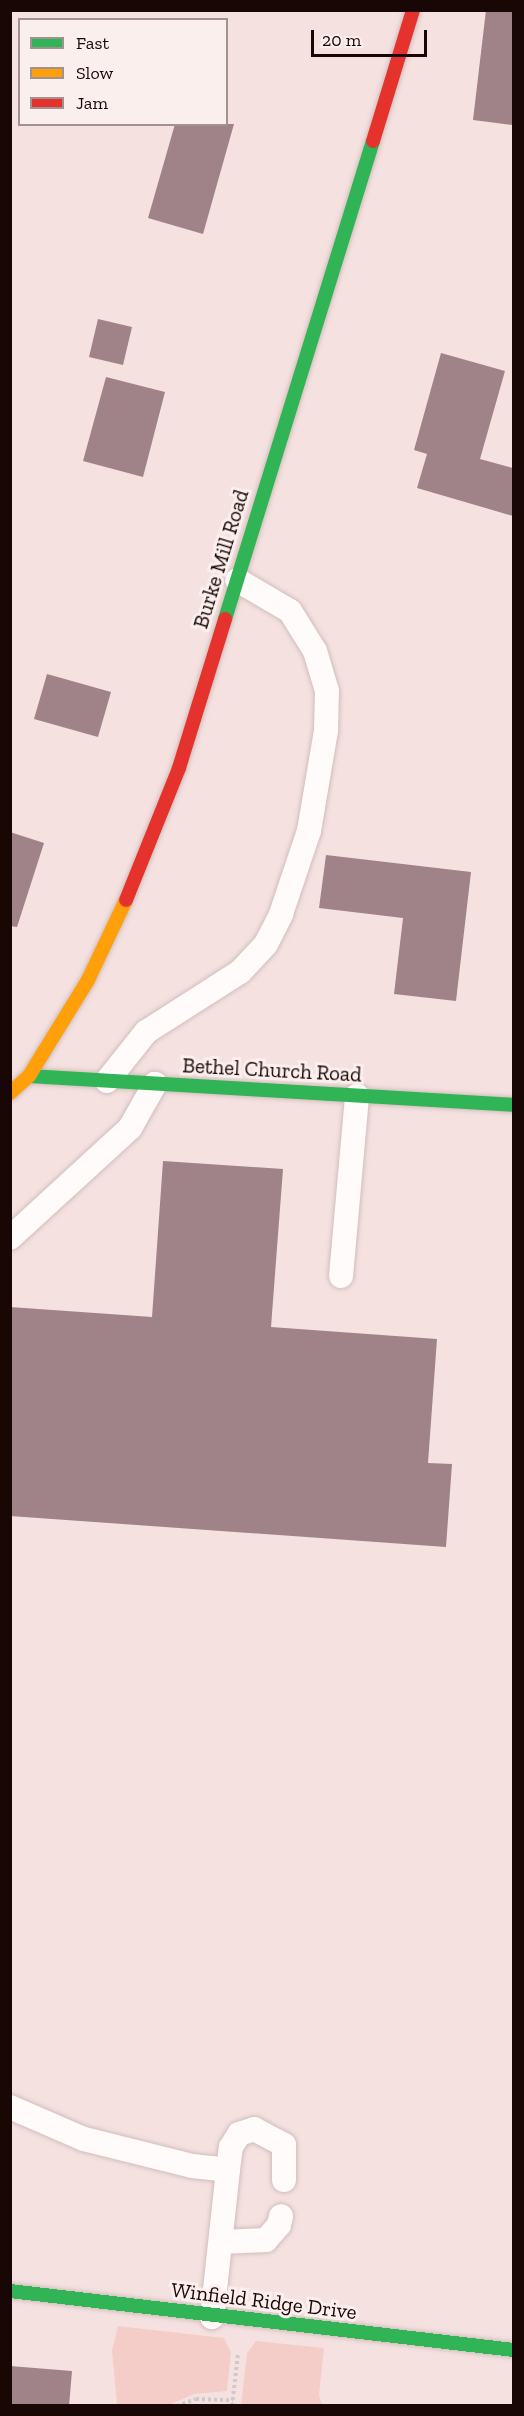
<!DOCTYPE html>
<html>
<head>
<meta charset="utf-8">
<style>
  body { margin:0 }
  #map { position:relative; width:524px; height:2416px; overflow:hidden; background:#f5e2e0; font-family:"Zilla Slab",serif }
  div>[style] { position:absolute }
  .green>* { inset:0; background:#f5cdc8 }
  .building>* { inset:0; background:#9f8389 }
  .path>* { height:4px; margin-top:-2px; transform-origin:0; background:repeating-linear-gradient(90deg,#cfc9c9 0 3px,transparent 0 6px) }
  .roads { filter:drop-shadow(0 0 2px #d1bebc) drop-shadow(0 0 2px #d1bebc) }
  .lane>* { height:24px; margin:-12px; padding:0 12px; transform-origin:12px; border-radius:12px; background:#fefbfa }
  .fast>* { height:14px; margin:-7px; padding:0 7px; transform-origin:7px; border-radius:7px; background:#30b455 }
  .slow>* { height:14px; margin:-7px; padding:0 7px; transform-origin:7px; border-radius:7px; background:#ff9f0a }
  .jam>* { height:14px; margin:-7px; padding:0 7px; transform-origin:7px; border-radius:7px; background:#e5322d }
  span { translate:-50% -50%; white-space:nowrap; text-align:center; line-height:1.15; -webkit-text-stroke:6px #fbefed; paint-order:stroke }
  .street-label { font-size:21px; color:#180705 }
  .frame { position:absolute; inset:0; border:12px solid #180705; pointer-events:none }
  .legend { position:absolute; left:18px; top:18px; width:210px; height:108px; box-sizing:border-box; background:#fbefed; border:2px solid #a09290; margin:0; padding:8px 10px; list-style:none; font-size:18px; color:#180705 }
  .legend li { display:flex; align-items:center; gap:12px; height:30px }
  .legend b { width:30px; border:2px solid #a09290 }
  .scale { position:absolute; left:311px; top:30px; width:116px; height:27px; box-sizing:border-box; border:3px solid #180705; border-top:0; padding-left:8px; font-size:18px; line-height:21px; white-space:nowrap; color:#180705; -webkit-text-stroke:4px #fbefed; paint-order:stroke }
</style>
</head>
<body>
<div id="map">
  <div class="green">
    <div style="clip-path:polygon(118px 2326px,224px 2338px,231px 2352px,227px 2391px,194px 2394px,169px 2405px,117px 2405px,112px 2350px)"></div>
    <div style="clip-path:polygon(256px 2341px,324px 2348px,319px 2395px,322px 2405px,241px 2405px,247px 2353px)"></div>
  </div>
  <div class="building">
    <div style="clip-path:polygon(486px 10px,513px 10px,513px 125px,473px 120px)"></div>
    <div style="clip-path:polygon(175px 124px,234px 124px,203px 234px,148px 218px)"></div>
    <div style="clip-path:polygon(98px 319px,132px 327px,123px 365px,89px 357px)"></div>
    <div style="clip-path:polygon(441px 353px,505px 371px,480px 459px,513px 468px,513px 516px,417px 488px,427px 454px,414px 450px)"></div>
    <div style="clip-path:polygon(106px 377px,165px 392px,143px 477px,83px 461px)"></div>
    <div style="clip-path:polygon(47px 674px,111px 692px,98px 737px,34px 719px)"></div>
    <div style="clip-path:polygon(10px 832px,44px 843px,17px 927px,10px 926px)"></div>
    <div style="clip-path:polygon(326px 855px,471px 872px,456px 1001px,394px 994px,403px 918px,319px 908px)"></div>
    <div style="clip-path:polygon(163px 1161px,283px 1169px,271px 1327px,437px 1339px,428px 1463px,452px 1464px,446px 1547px,10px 1516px,10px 1307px,152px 1317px)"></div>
    <div style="clip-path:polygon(10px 2366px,72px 2371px,69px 2406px,10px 2406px)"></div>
  </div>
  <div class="path">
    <div style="left:177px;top:2406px;width:20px;rotate:-20deg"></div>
    <div style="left:196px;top:2399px;width:37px;rotate:2deg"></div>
    <div style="left:232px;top:2406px;width:52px;rotate:-83.4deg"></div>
  </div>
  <div class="roads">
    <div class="lane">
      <div style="left:107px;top:1081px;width:63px;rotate:-51.5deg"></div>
      <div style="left:146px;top:1032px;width:112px;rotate:-32.6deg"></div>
      <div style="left:240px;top:972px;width:38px;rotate:-47deg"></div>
      <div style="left:266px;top:944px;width:34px;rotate:-63deg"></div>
      <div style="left:281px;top:914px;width:88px;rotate:-71.4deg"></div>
      <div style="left:309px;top:831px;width:101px;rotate:-80.4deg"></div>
      <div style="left:326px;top:731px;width:40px;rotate:-88.6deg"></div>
      <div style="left:327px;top:691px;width:42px;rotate:-106.7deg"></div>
      <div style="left:315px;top:651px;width:47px;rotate:-122deg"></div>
      <div style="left:290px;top:611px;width:61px;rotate:-149.7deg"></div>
      <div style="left:10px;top:1238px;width:163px;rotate:-42.5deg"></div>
      <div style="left:130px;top:1128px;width:51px;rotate:-60.4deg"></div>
      <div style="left:341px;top:1276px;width:181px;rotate:-84.9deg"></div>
      <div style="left:10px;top:2107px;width:81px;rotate:23.4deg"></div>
      <div style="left:84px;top:2139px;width:111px;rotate:14deg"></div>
      <div style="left:192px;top:2166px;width:36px;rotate:6deg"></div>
      <div style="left:228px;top:2170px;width:148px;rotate:96.2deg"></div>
      <div style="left:228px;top:2170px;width:23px;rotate:-83deg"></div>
      <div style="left:231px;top:2147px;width:15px;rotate:-58deg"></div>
      <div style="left:239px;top:2134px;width:16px;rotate:-18deg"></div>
      <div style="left:254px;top:2129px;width:34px;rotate:28deg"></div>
      <div style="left:284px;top:2145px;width:35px;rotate:90deg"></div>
      <div style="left:221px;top:2242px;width:45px;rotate:-2.5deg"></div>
      <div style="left:266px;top:2240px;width:20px;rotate:-49deg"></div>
      <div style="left:279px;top:2225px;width:9px;rotate:-77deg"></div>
    </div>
    <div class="fast">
      <div style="left:225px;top:619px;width:500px;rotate:-72.8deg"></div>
      <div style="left:29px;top:1076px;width:486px;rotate:3.4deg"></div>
      <div style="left:10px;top:2291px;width:507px;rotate:6.68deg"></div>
    </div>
    <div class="slow">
      <div style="left:10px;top:1093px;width:25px;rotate:-42deg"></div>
      <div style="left:29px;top:1076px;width:113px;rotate:-58.4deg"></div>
      <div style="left:88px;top:980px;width:89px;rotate:-64.6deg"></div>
    </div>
    <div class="jam">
      <div style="left:373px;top:141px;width:137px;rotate:-73deg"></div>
      <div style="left:126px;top:900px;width:142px;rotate:-68.1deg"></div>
      <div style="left:179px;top:768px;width:156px;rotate:-72.8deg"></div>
    </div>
  </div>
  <div class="street-label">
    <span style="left:221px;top:559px;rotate:-73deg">Burke Mill Road</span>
    <span style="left:272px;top:1070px;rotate:3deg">Bethel Church Road</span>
    <span style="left:264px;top:2301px;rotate:7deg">Winfield Ridge Drive</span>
  </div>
  <div class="frame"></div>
  <ul class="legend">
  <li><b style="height:8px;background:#30b455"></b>Fast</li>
  <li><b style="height:8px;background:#ff9f0a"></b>Slow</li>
  <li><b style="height:8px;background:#e5322d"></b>Jam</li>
  </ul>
  <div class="scale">20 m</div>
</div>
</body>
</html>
